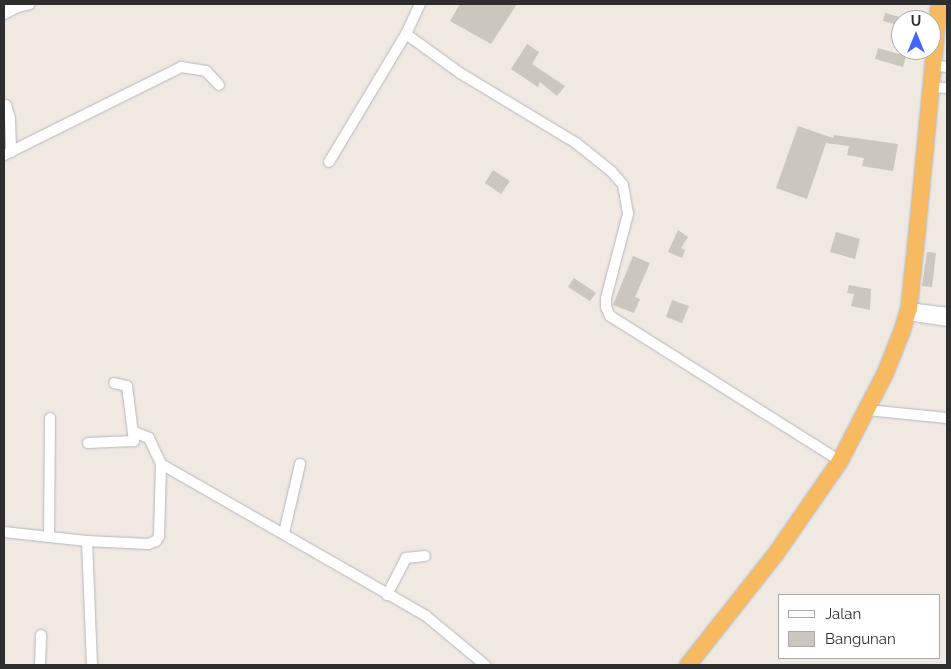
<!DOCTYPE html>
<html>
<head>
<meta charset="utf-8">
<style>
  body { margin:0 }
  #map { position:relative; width:951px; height:669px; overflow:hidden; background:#efe9e1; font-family:Raleway,sans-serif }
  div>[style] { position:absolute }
  .building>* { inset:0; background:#cbc7bf }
  .roads { filter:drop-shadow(0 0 1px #b4b7c1) drop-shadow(0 0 1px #b4b7c1) }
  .minor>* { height:10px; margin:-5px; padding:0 5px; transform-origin:5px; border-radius:5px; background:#fff }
  .trunk>* { height:16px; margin:-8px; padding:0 8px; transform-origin:8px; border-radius:8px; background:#f8ba60 }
  span { translate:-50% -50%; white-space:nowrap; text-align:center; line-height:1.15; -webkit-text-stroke:4.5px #fff; paint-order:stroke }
  .frame { position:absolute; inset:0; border:5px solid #2e2e2e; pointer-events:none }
  .legend { position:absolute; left:778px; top:594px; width:162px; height:65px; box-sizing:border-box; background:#fff; border:1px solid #ababab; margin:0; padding:6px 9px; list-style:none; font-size:15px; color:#2e2e2e }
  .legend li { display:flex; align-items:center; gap:10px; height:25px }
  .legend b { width:25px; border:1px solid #ababab }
  .north { position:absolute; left:891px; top:10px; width:50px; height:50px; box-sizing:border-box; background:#fff; border:1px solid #ababab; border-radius:50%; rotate:0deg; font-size:14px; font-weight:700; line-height:20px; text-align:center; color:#2e2e2e }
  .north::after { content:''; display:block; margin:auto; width:18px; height:22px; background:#4264fb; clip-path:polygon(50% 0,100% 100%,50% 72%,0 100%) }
</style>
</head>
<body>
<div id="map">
  <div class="building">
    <div style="clip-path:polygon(460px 4px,517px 4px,491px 44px,450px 21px)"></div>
    <div style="clip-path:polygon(885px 13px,900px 17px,898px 25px,883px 21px)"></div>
    <div style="clip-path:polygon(527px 44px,539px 52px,532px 64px,565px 86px,557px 96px,540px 82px,538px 87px,511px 69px)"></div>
    <div style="clip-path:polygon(878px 48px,906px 56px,903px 67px,875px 59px)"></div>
    <div style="clip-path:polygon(798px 126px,833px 138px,834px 135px,898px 144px,893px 171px,862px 166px,864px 158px,847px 155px,849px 146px,826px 143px,807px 199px,776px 188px)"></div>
    <div style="clip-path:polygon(493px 170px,510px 181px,501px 194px,485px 183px)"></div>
    <div style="clip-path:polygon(678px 230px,688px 237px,681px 248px,685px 250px,682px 258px,668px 252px)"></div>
    <div style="clip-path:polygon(836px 232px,860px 239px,855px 259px,830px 252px)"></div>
    <div style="clip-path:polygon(927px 252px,936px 253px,932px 287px,922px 286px)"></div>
    <div style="clip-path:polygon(633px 256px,650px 263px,635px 297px,640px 299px,634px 313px,613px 305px)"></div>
    <div style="clip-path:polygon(574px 278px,596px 293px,590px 301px,568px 287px)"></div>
    <div style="clip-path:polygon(849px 285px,871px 289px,870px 310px,851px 306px,854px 294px,847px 293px)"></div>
    <div style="clip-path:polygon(672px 300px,689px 306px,682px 323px,666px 317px)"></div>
  </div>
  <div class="roads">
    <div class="minor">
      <div style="left:8px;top:4px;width:10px;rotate:17deg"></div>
      <div style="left:18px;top:7px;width:12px;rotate:-14deg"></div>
      <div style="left:420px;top:4px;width:33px;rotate:115deg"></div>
      <div style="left:406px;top:34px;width:67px;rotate:35.8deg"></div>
      <div style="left:460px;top:73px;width:135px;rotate:31.1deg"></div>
      <div style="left:576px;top:143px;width:45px;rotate:38.7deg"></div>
      <div style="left:611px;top:171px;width:18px;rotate:49deg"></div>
      <div style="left:623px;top:185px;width:29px;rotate:80deg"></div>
      <div style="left:628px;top:214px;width:87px;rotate:104.7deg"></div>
      <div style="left:606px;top:298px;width:9px;rotate:90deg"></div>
      <div style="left:606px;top:307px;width:10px;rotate:66deg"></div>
      <div style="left:610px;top:316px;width:272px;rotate:32.2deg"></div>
      <div style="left:4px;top:14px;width:16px;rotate:-27deg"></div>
      <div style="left:933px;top:65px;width:14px;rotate:8deg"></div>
      <div style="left:931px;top:87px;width:16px;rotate:4deg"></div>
      <div style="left:6px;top:105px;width:15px;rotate:74deg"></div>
      <div style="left:10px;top:119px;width:33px;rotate:88deg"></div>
      <div style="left:4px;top:155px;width:198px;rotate:-26.4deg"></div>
      <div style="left:181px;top:67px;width:25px;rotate:9deg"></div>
      <div style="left:206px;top:71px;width:19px;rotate:47deg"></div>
      <div style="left:329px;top:162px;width:149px;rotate:-59deg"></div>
      <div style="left:909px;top:308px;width:38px;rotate:7deg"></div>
      <div style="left:907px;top:315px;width:40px;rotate:8.5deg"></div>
      <div style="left:867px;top:410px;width:80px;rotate:5.7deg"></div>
      <div style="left:88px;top:443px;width:46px;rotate:-2.5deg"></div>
      <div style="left:134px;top:441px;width:55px;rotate:-97.3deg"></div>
      <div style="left:127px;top:386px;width:13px;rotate:-167deg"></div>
      <div style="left:161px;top:464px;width:305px;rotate:29.8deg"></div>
      <div style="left:426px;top:616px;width:77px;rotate:39.7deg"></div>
      <div style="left:4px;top:532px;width:83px;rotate:6.2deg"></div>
      <div style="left:284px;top:533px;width:71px;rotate:-76.9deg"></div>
      <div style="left:49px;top:537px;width:119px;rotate:-89.5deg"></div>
      <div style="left:387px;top:595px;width:42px;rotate:-62.8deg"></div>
      <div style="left:406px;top:558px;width:19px;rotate:-6deg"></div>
      <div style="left:40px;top:665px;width:30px;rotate:-88deg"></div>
      <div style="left:92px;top:665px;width:124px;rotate:-92.3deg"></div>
      <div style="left:87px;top:541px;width:61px;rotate:2.8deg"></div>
      <div style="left:148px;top:544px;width:9px;rotate:-21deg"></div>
      <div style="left:156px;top:541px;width:6px;rotate:-59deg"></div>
      <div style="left:159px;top:536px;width:72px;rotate:-88.4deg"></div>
      <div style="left:161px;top:464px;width:29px;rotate:-115deg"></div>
      <div style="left:149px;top:438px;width:16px;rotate:-158deg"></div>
    </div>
    <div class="trunk">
      <div style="left:688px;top:665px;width:140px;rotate:-51.7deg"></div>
      <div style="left:775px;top:555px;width:114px;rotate:-55.3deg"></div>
      <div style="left:840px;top:461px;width:98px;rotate:-62.7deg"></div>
      <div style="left:885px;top:374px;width:46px;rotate:-68.4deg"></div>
      <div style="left:902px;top:331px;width:24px;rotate:-73deg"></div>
      <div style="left:909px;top:308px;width:75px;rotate:-83.9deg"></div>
      <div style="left:917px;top:233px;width:230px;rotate:-84.5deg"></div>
    </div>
  </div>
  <div class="frame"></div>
  <ul class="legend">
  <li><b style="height:6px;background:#fff"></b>Jalan</li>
  <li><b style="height:14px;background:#cbc7bf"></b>Bangunan</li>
  </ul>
  <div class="north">U</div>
</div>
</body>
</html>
